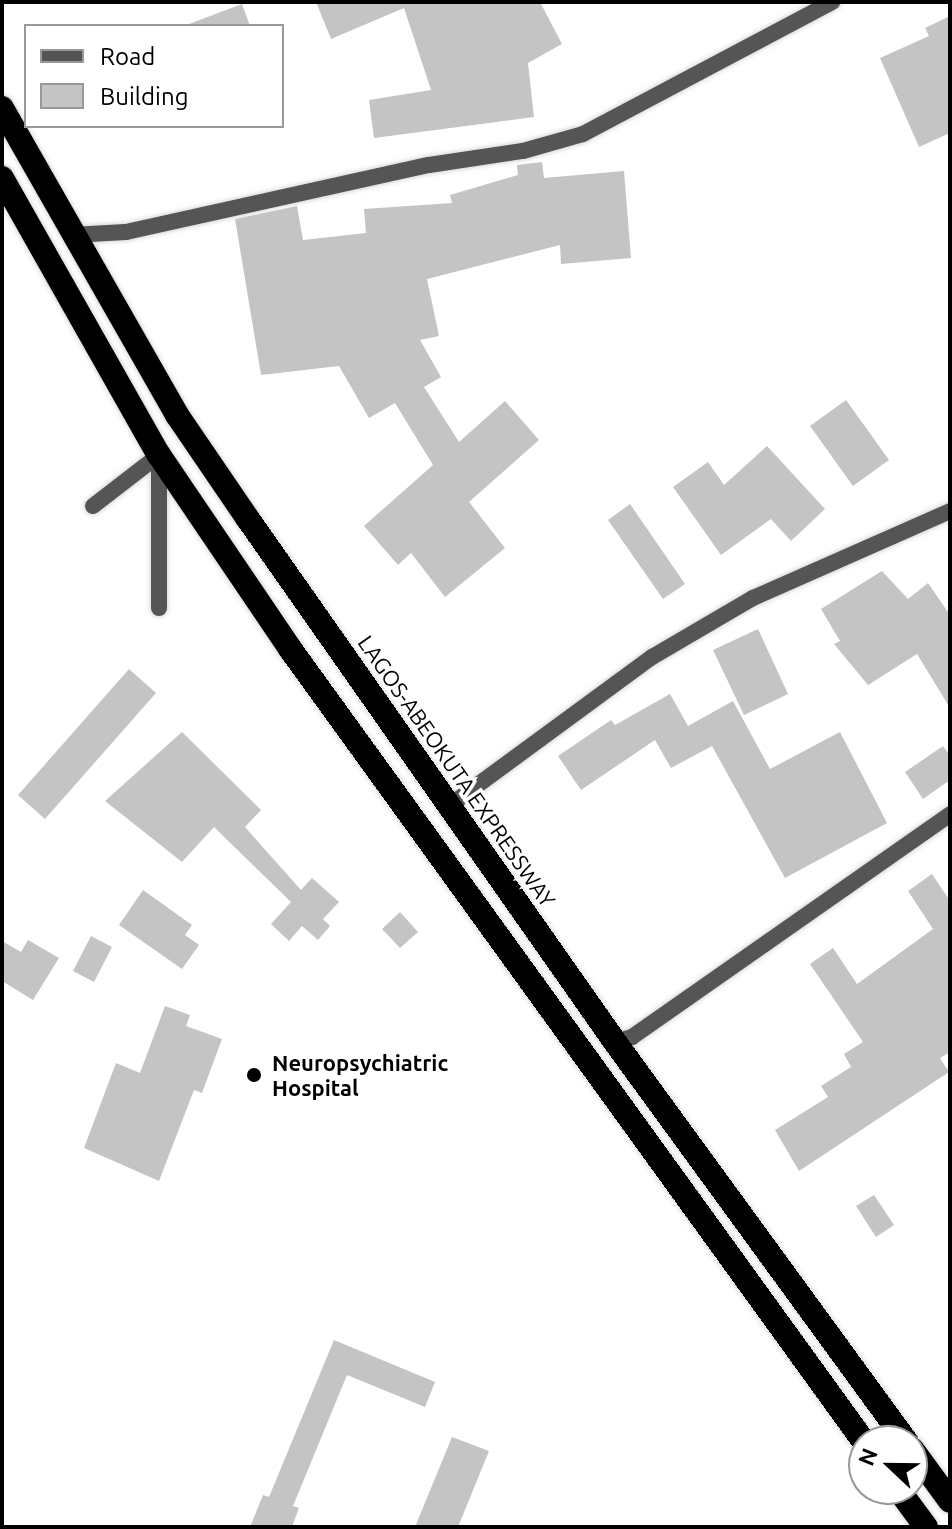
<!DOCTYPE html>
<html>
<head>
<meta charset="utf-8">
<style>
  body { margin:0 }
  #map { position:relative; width:952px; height:1529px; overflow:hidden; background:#fff; font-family:Ubuntu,sans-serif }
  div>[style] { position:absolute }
  .building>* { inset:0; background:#c4c4c4 }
  .roads { filter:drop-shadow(0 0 2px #dbdbdb) drop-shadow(0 0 2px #dbdbdb) }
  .street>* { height:16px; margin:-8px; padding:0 8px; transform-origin:8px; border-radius:8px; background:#555 }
  .highway>* { height:24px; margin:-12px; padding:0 12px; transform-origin:12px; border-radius:12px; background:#000 }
  .dots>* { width:22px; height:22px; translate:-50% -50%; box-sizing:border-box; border:4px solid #fff; border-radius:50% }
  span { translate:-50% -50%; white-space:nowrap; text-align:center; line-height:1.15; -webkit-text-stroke:7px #fff; paint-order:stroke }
  .street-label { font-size:22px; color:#000 }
  .poi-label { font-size:22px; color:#000; font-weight:700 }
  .left { translate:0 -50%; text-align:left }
  .frame { position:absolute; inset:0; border:4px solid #000; pointer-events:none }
  .legend { position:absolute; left:24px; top:24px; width:260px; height:104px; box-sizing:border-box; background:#fff; border:2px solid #999; margin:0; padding:10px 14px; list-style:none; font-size:24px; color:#000 }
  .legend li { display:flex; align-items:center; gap:16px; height:40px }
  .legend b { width:40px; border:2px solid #999 }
  .north { position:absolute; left:848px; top:1425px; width:80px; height:80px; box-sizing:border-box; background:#fff; border:2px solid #999; border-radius:50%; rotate:292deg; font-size:22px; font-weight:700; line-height:32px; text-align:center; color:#000 }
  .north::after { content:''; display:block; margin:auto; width:28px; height:36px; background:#000; clip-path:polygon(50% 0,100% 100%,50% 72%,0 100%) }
</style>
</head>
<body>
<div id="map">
  <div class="building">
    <div style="clip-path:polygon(316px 2px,540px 2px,562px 44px,528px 63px,534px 117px,374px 138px,369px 100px,431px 90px,404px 8px,331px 39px)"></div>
    <div style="clip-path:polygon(242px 4px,250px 26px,190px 26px,189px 24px)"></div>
    <div style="clip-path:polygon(950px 16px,950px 133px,919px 147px,880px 58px,929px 36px,925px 28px)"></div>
    <div style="clip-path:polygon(542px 162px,544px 178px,624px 171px,631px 258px,561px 264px,560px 245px,427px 279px,439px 336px,420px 340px,441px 377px,424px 387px,459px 442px,505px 401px,539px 440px,469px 502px,505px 548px,445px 597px,411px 553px,398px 565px,364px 526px,433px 465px,395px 403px,369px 418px,339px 366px,261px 375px,235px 219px,297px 206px,303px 240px,366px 233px,364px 209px,452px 203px,450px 195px,518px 175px,517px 165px)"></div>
    <div style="clip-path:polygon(846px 400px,889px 460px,853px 486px,810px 426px)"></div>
    <div style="clip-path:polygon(767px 446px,825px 509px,791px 541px,771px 519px,721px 555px,673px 487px,708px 462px,724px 485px)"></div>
    <div style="clip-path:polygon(630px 504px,685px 584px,663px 599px,608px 520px)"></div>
    <div style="clip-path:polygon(882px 571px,908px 599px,928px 583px,950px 615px,950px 708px,917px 654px,868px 685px,834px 644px,840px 641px,821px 609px)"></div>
    <div style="clip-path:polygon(758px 629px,788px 694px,744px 715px,713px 650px)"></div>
    <div style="clip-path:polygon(129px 669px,156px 693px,45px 819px,18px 795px)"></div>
    <div style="clip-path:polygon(670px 694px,688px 726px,733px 701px,770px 769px,840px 732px,887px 823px,785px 878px,712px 746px,671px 768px,655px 740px,581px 790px,558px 756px,611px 720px,615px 725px)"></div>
    <div style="clip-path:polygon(182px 732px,261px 810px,245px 827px,301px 890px,312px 878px,339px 902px,323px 919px,330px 926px,318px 940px,302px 926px,289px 941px,271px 924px,291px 902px,214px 827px,182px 862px,105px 801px)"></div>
    <div style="clip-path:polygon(943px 746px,950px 756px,950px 780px,923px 799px,905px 772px)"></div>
    <div style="clip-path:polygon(932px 874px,950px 901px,950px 1052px,940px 1058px,949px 1072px,799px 1171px,775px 1130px,828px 1097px,821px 1086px,851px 1067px,844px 1054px,863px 1042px,810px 964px,833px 948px,857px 984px,933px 929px,908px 891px)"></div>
    <div style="clip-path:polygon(143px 890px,192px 925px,185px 935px,199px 945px,182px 969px,119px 925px)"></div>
    <div style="clip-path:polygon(400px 912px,418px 932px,400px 948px,382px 929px)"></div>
    <div style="clip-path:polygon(91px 936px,112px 947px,94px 982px,73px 971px)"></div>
    <div style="clip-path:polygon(28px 940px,59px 958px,33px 1000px,2px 981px,2px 941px,21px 952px)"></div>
    <div style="clip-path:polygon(165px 1006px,190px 1015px,186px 1026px,222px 1039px,202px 1093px,194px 1090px,159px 1181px,84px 1148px,116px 1063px,140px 1073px)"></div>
    <div style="clip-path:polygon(874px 1195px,894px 1225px,876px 1237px,856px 1206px)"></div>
    <div style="clip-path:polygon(334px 1340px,435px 1382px,425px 1407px,347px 1375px,293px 1506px,299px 1508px,292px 1527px,250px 1527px,263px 1495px,269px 1497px)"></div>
    <div style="clip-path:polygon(452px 1437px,489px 1451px,458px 1527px,415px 1527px)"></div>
  </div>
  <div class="roads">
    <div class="street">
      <div style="left:71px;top:235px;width:55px;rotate:-3.1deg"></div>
      <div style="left:126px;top:232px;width:310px;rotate:-12.5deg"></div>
      <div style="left:429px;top:165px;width:95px;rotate:-8.5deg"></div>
      <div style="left:523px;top:151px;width:62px;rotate:-15.8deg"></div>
      <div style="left:583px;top:134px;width:282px;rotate:-27.9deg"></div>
      <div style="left:93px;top:506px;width:83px;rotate:-37.7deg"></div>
      <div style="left:159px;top:455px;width:153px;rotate:90deg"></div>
      <div style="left:449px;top:806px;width:252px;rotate:-36.3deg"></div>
      <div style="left:652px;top:657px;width:117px;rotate:-30.3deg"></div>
      <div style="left:753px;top:598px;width:215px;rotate:-23.8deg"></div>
      <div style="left:615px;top:1042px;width:18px;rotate:-16deg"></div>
      <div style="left:632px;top:1037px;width:388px;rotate:-35deg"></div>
    </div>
    <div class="highway">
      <div style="left:2px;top:108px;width:353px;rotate:60.3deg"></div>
      <div style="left:177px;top:415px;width:126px;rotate:55.7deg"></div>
      <div style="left:248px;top:519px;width:639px;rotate:54.94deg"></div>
      <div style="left:615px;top:1042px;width:494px;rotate:53.9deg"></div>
      <div style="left:2px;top:178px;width:318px;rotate:60.5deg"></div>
      <div style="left:159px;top:455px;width:235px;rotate:55.9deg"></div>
      <div style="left:291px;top:650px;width:978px;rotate:54.11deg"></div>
      <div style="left:912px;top:1449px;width:64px;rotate:53.8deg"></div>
      <div style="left:898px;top:1489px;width:47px;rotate:53.6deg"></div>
    </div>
  </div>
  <div class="dots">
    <div style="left:254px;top:1075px;background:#000"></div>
  </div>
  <div class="street-label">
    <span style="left:457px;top:771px;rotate:55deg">LAGOS-ABEOKUTA EXPRESSWAY</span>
  </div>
  <div class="poi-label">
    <span class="left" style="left:272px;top:1075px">Neuropsychiatric<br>Hospital</span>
  </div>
  <div class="frame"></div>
  <ul class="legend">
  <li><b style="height:10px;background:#555"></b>Road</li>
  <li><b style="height:22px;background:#c4c4c4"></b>Building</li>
  </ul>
  <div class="north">N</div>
</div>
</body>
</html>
